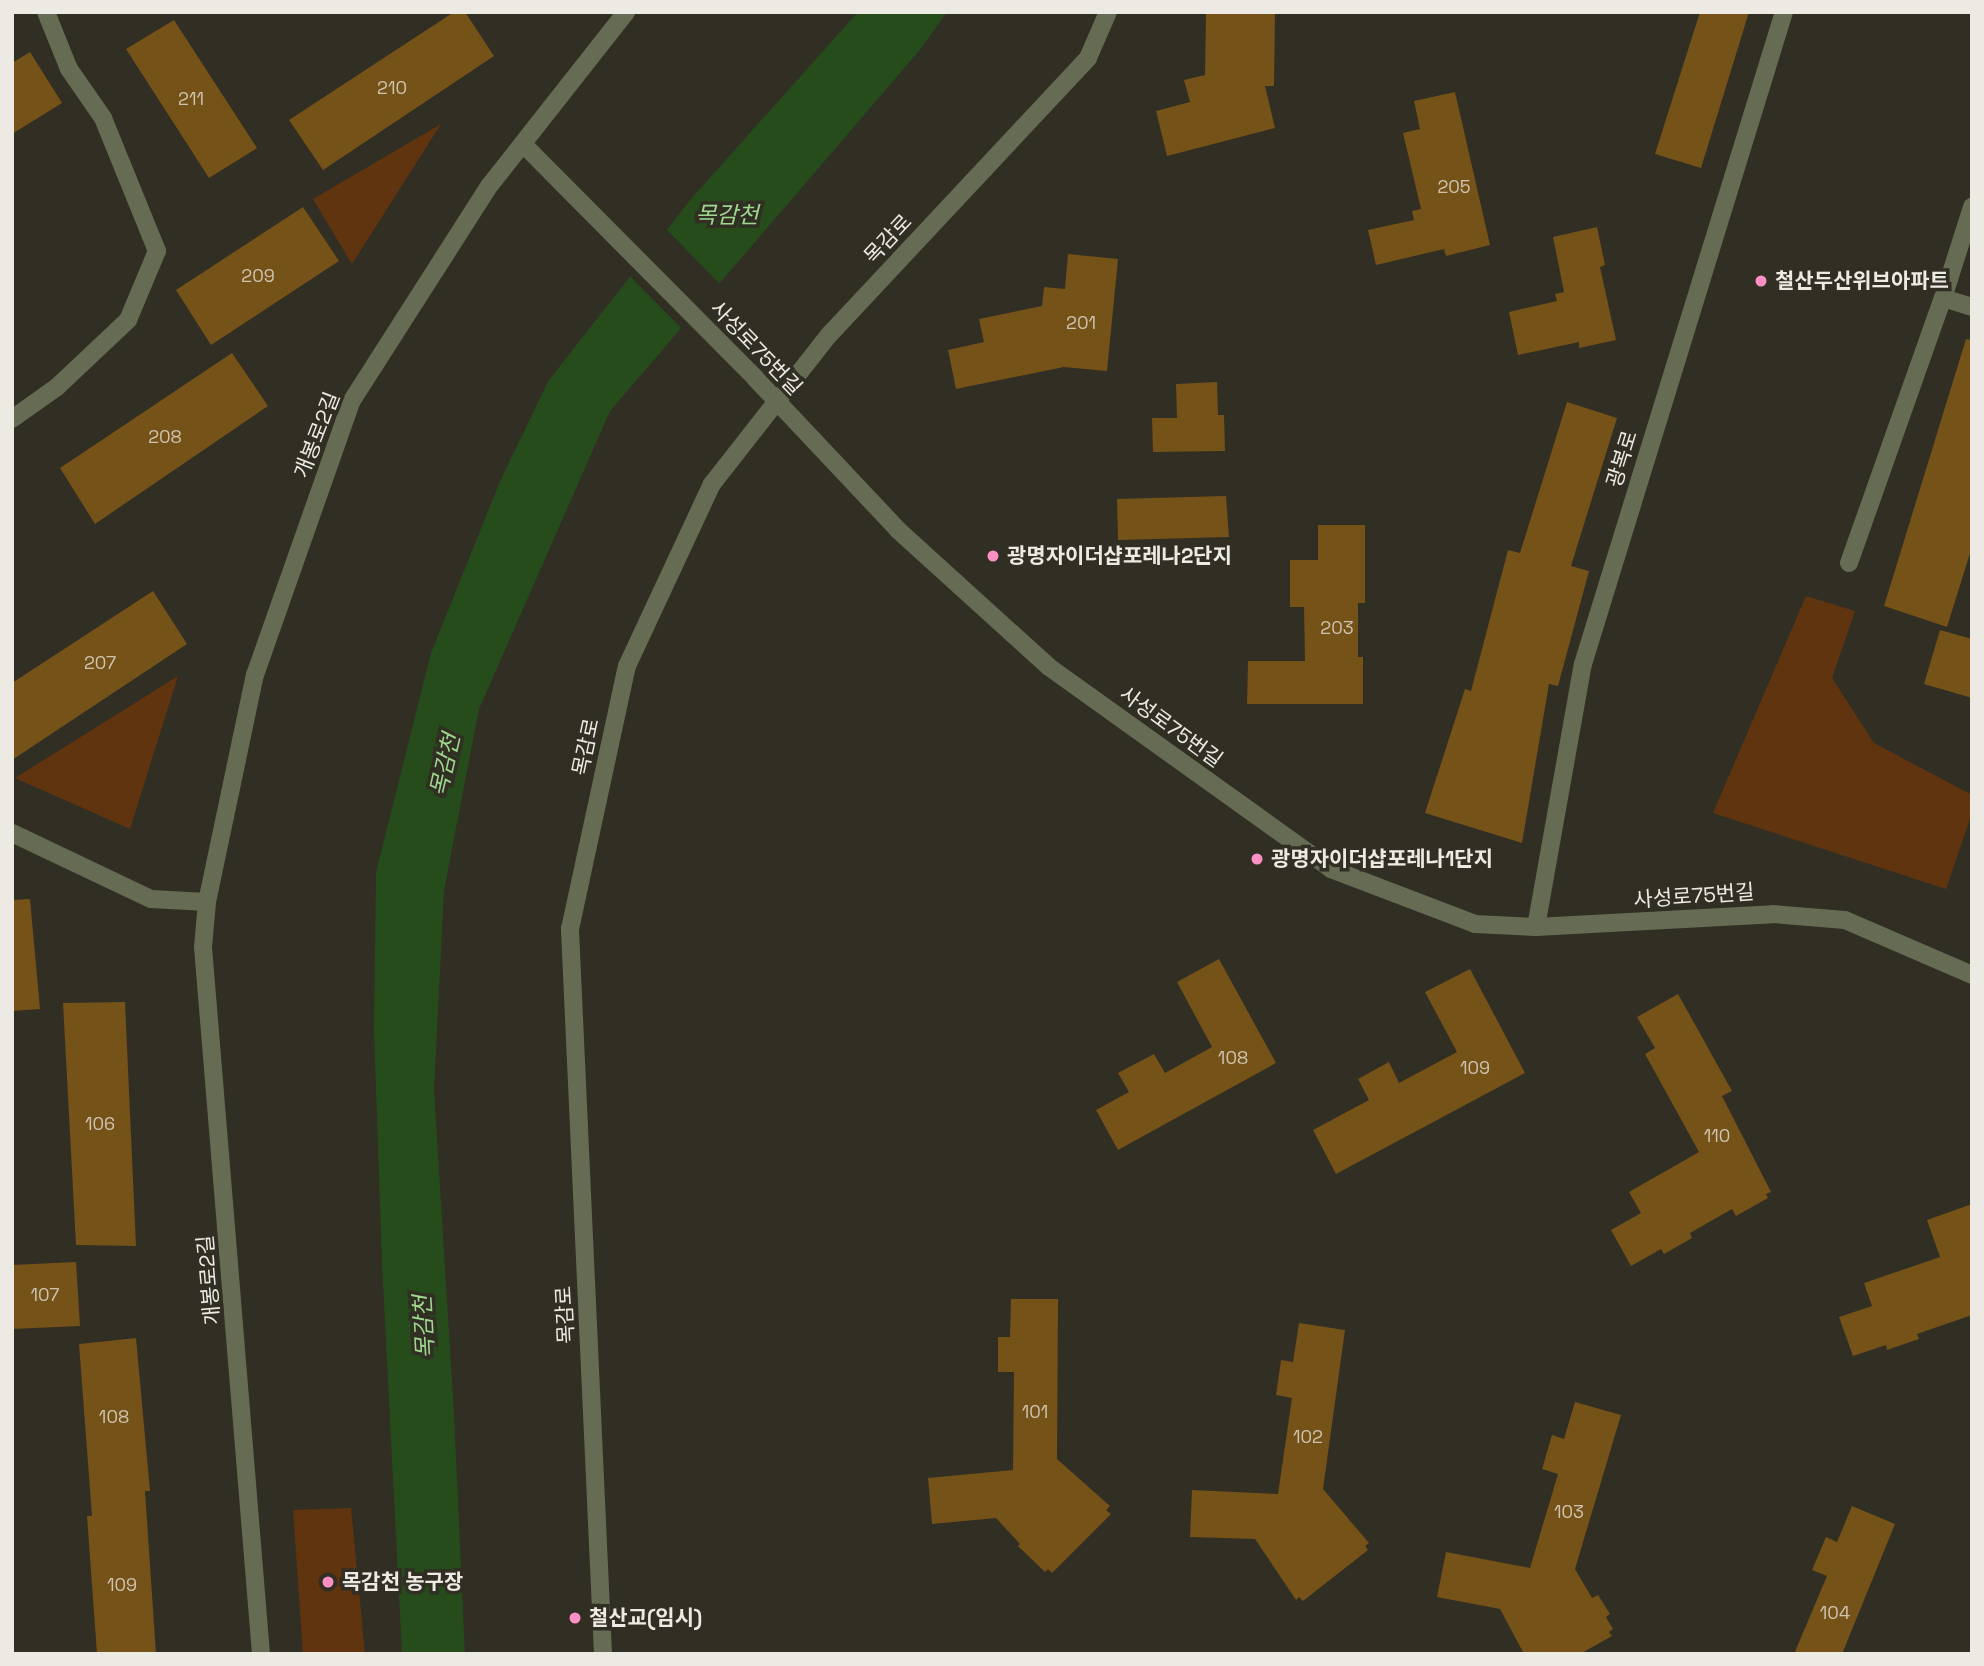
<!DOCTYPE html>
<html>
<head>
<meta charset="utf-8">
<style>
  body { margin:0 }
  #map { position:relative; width:1984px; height:1666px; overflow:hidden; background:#312e23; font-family:"Space Grotesk","Noto Sans KR",sans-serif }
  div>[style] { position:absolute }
  .green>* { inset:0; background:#613410 }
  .water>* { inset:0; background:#274c1c }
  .pier>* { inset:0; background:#312e23 }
  .building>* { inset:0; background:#755218 }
  .minor>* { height:18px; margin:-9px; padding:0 9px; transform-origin:9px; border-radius:9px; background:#666c53 }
  .dots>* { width:19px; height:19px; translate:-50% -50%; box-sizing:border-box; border:4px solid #312e23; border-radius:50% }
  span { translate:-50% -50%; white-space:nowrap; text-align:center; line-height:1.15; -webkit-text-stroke:7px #312e23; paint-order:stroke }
  .number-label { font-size:18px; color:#cec4b0 }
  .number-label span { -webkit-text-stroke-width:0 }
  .street-label { font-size:21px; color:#eceae3 }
  .poi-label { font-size:21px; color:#eceae3; font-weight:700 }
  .left { translate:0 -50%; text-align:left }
  .water-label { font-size:23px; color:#9ed88e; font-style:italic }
  .frame { position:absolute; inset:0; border:14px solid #eceae3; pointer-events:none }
</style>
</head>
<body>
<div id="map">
  <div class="green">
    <div style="clip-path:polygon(441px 124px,352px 264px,313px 199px)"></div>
    <div style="clip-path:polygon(1806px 596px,1855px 611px,1832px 678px,1874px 743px,1972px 795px,1972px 813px,1946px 889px,1713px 813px)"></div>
    <div style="clip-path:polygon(178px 676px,130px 829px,15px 778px)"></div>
    <div style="clip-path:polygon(351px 1508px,365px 1654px,303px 1654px,293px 1510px)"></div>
  </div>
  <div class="water">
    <div style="clip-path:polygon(858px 12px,947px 12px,919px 51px,610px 411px,479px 709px,444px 890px,434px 1090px,454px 1413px,465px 1654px,402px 1654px,382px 1264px,374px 1030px,376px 872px,431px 653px,501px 479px,549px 380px,691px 199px)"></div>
  </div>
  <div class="pier">
    <div style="clip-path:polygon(664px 227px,721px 285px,683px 330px,628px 274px)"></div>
  </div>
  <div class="building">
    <div style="clip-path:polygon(454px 12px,465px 12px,494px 56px,323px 170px,289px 120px)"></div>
    <div style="clip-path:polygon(1206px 12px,1275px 12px,1274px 86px,1265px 86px,1275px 128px,1167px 156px,1156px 111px,1190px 102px,1184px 80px,1205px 75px)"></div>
    <div style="clip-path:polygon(1700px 12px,1749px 12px,1701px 168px,1655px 154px)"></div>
    <div style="clip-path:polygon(174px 20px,257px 148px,209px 178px,126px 49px)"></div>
    <div style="clip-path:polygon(30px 52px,62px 103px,12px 134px,12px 63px)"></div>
    <div style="clip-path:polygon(1455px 92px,1490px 245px,1446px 256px,1444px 249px,1376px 265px,1368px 230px,1414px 220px,1412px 211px,1421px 209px,1403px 133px,1420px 129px,1414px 101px)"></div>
    <div style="clip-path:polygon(303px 207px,339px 261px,211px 345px,176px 290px)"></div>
    <div style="clip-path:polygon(1597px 227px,1605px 265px,1600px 267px,1616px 340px,1579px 348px,1579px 342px,1518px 355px,1509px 312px,1557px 301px,1555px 294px,1564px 292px,1553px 237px)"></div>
    <div style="clip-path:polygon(1068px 254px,1118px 259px,1107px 371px,1064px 367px,956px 389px,948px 350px,984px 342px,979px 319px,1042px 306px,1044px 287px,1065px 289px)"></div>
    <div style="clip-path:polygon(1966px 339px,1972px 340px,1972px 547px,1947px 627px,1884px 606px)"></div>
    <div style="clip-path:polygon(232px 353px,268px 406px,95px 524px,60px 468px)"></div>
    <div style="clip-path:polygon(1217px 382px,1218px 415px,1224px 415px,1225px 451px,1153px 452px,1152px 418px,1177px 418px,1176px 384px)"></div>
    <div style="clip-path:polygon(1567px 402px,1617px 418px,1571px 566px,1589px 571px,1558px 686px,1549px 684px,1522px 843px,1425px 813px,1465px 689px,1471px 691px,1508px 550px,1520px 553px)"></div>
    <div style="clip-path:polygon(1226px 496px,1229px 537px,1118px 540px,1117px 499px)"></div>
    <div style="clip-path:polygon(1318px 525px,1365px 525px,1365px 603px,1358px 603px,1358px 657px,1363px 657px,1363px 704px,1247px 704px,1248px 661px,1305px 661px,1304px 607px,1290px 607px,1290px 560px,1318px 560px)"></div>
    <div style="clip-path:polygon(153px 591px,187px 644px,12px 760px,12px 683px)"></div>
    <div style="clip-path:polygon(1940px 630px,1972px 639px,1972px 698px,1924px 684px)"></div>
    <div style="clip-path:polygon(30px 899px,40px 1009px,12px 1011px,12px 900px)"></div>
    <div style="clip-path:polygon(1219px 959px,1276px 1063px,1118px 1150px,1096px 1110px,1129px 1092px,1118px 1073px,1154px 1054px,1165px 1073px,1212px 1047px,1177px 982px)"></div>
    <div style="clip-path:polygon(1470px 969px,1525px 1073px,1336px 1174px,1313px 1130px,1369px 1100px,1358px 1079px,1389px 1062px,1399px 1083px,1457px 1052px,1425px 992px)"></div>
    <div style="clip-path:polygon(1678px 994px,1732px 1091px,1722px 1096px,1771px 1192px,1766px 1194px,1768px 1198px,1736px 1216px,1732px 1209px,1690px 1233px,1692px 1238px,1664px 1254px,1661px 1249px,1631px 1266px,1611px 1230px,1641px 1213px,1629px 1192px,1699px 1152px,1645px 1054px,1655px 1048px,1637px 1017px)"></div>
    <div style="clip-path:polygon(125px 1002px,136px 1246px,76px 1245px,63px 1003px)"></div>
    <div style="clip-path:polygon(1972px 1204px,1972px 1315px,1917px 1334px,1919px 1339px,1887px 1350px,1886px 1345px,1853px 1356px,1839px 1317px,1872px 1306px,1864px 1283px,1940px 1257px,1927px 1220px)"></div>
    <div style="clip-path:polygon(76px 1262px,80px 1326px,12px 1329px,12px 1265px)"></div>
    <div style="clip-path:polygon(1011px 1299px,1058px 1299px,1057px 1459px,1110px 1506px,1106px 1510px,1111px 1514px,1052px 1573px,1048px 1569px,1045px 1572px,1018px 1546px,1020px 1544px,996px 1518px,932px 1524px,928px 1478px,1013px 1470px,1014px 1372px,998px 1372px,998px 1337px,1010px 1337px)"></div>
    <div style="clip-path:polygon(1299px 1323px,1345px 1330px,1323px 1489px,1369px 1543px,1365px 1546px,1368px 1550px,1303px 1601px,1299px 1597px,1296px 1600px,1255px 1539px,1190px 1537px,1192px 1490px,1278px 1494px,1292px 1398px,1276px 1395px,1281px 1360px,1293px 1362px)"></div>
    <div style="clip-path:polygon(136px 1338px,150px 1491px,145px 1491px,156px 1654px,97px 1654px,87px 1516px,92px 1516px,79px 1344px)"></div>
    <div style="clip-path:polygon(1575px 1402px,1621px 1415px,1575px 1569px,1592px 1598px,1598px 1595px,1610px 1614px,1606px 1617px,1613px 1629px,1609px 1632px,1612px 1636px,1580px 1654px,1524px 1654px,1500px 1609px,1437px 1597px,1446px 1552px,1530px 1568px,1558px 1474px,1542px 1469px,1552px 1435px,1564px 1439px)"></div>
    <div style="clip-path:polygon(1852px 1506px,1895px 1524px,1842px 1654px,1794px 1654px,1827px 1576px,1812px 1570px,1826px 1537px,1837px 1542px)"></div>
  </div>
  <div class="minor">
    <div style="left:523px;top:144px;width:330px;rotate:45.2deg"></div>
    <div style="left:755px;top:378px;width:209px;rotate:46.7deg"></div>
    <div style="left:898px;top:530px;width:204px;rotate:42.2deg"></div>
    <div style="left:1049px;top:667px;width:347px;rotate:35.6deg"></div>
    <div style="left:1331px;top:869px;width:154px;rotate:20.9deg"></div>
    <div style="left:1475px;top:924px;width:61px;rotate:2.8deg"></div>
    <div style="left:1536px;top:927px;width:237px;rotate:-3.1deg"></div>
    <div style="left:1773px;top:914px;width:72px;rotate:4.8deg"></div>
    <div style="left:1845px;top:920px;width:138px;rotate:23.4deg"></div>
    <div style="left:1943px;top:298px;width:30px;rotate:17deg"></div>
    <div style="left:12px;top:419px;width:55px;rotate:-35.4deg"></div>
    <div style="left:57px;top:387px;width:98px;rotate:-43.3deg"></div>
    <div style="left:128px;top:320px;width:75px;rotate:-67.2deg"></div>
    <div style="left:157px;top:251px;width:144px;rotate:-112.1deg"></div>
    <div style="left:103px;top:118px;width:60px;rotate:-124.8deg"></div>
    <div style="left:69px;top:69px;width:61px;rotate:-112deg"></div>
    <div style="left:1849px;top:563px;width:281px;rotate:-70.5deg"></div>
    <div style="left:1943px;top:298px;width:96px;rotate:-72.3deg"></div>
    <div style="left:12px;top:833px;width:154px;rotate:25.4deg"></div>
    <div style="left:151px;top:899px;width:56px;rotate:3.1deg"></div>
    <div style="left:1536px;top:927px;width:267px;rotate:-79.9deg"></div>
    <div style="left:1583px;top:664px;width:682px;rotate:-72.87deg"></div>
    <div style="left:261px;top:1654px;width:709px;rotate:-94.69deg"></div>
    <div style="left:203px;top:947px;width:45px;rotate:-84.9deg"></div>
    <div style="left:207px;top:902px;width:232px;rotate:-78.1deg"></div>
    <div style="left:255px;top:675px;width:289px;rotate:-70.6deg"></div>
    <div style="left:351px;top:402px;width:258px;rotate:-57.4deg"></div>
    <div style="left:490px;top:185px;width:220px;rotate:-51.8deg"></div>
    <div style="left:603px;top:1654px;width:726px;rotate:-92.61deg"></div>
    <div style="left:570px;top:929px;width:269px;rotate:-77.8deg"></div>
    <div style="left:627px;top:666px;width:201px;rotate:-65deg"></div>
    <div style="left:712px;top:484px;width:189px;rotate:-51.9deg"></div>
    <div style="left:829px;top:335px;width:379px;rotate:-46.9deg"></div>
    <div style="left:1088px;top:58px;width:50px;rotate:-66.5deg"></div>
  </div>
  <div class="dots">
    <div style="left:1761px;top:281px;background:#fc8fc3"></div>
    <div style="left:993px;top:556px;background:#fc8fc3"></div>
    <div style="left:1257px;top:859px;background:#fc8fc3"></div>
    <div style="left:328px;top:1582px;background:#fc8fc3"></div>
    <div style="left:575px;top:1618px;background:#fc8fc3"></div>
  </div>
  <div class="number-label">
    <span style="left:392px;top:88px">210</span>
    <span style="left:191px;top:99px">211</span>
    <span style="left:1454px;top:187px">205</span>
    <span style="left:258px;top:276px">209</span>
    <span style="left:1081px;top:323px">201</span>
    <span style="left:165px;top:437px">208</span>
    <span style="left:1337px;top:628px">203</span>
    <span style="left:100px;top:663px">207</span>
    <span style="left:1233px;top:1058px">108</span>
    <span style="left:1475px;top:1068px">109</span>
    <span style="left:100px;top:1124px">106</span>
    <span style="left:1717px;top:1136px">110</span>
    <span style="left:45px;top:1295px">107</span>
    <span style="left:1035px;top:1412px">101</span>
    <span style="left:114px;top:1417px">108</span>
    <span style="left:1308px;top:1437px">102</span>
    <span style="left:1569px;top:1512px">103</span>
    <span style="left:122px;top:1585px">109</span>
    <span style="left:1835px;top:1613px">104</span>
  </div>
  <div class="street-label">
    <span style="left:888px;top:239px;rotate:-47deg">목감로</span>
    <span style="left:756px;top:348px;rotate:46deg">사성로75번길</span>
    <span style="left:317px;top:435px;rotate:-69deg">개봉로2길</span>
    <span style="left:1622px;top:459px;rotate:-73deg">광복로</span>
    <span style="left:1171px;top:727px;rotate:36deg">사성로75번길</span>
    <span style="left:586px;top:747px;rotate:-78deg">목감로</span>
    <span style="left:1694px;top:896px;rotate:-4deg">사성로75번길</span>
    <span style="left:209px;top:1280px;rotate:-95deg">개봉로2길</span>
    <span style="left:565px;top:1315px;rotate:-93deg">목감로</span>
  </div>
  <div class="poi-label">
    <span class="left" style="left:1775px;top:281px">철산두산위브아파트</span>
    <span class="left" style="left:1007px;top:556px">광명자이더샵포레나2단지</span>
    <span class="left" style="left:1271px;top:859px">광명자이더샵포레나1단지</span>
    <span class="left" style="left:342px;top:1582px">목감천 농구장</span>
    <span class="left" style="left:589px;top:1618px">철산교(임시)</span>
  </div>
  <div class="water-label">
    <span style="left:727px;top:215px">목감천</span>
    <span style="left:445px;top:765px;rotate:-77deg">목감천</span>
    <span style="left:424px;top:1327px;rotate:-93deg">목감천</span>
  </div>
  <div class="frame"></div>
</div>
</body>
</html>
